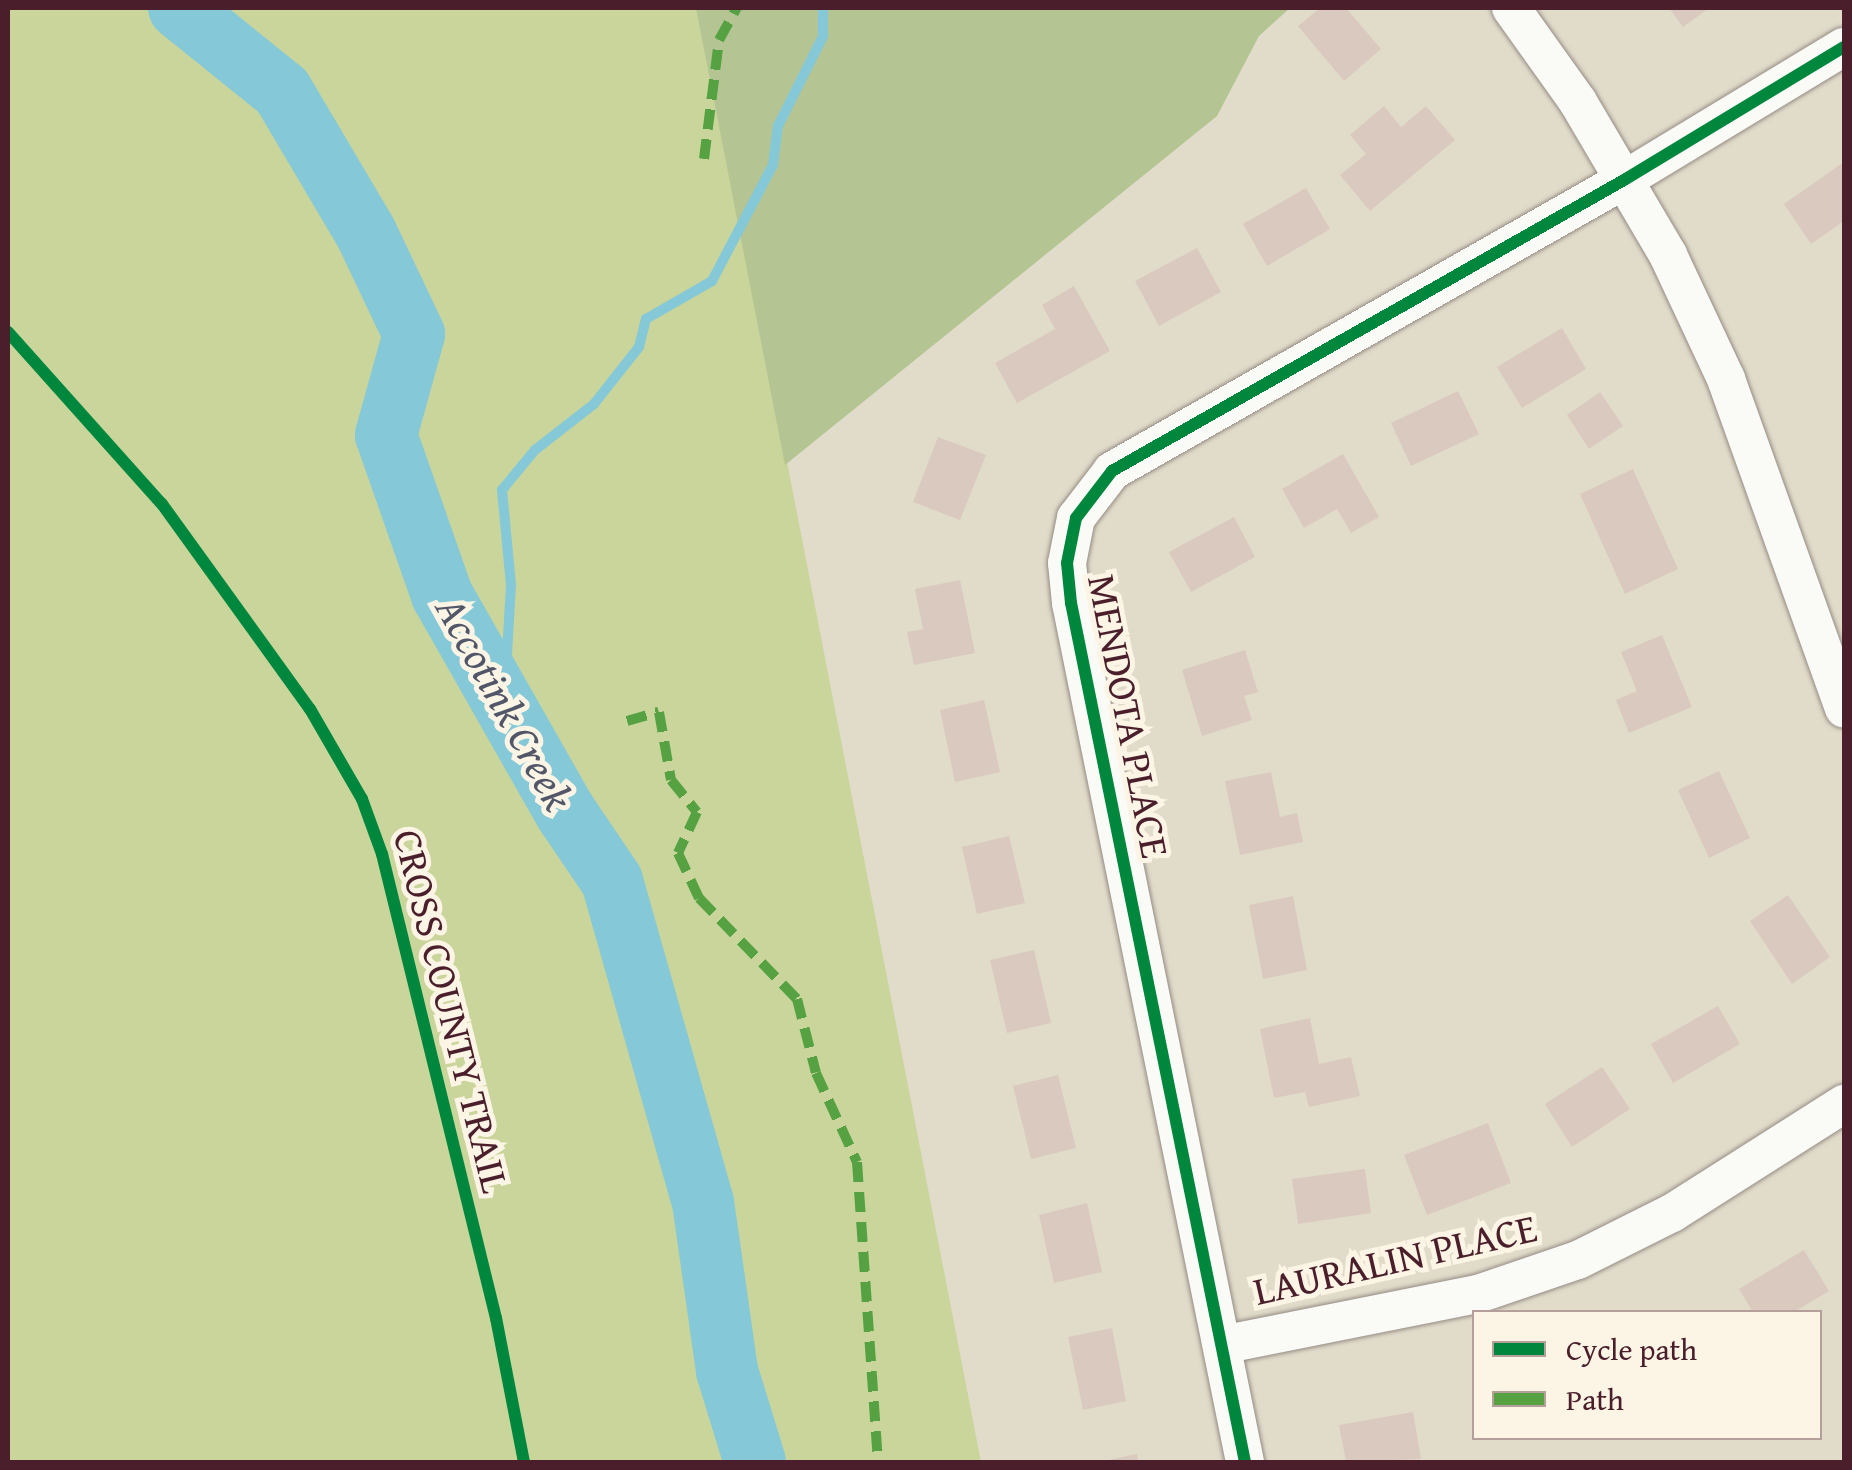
<!DOCTYPE html>
<html>
<head>
<meta charset="utf-8">
<style>
  body { margin:0 }
  #map { position:relative; width:1852px; height:1470px; overflow:hidden; background:#e1dcca; font-family:"Gentium Book Plus",serif }
  div>[style] { position:absolute }
  .green>* { inset:0; background:#c9d59b }
  .forest>* { inset:0; background:#b4c593 }
  .stream>* { height:10px; margin:-5px; padding:0 5px; transform-origin:5px; border-radius:5px; background:#85c8d7 }
  .river>* { height:62px; margin:-31px; padding:0 31px; transform-origin:31px; border-radius:31px; background:#85c8d7 }
  .building>* { inset:0; background:#dac9be }
  .roads { filter:drop-shadow(0 0 2px #958b84) drop-shadow(0 0 2px #958b84) }
  .minor>* { height:38px; margin:-19px; padding:0 19px; transform-origin:19px; border-radius:19px; background:#fafaf7 }
  .quiet>* { height:10px; margin-top:-5px; transform-origin:0; background:repeating-linear-gradient(90deg,#56a243 0 20px,transparent 0 30px) }
  .cycleway>* { height:12px; margin:-6px; padding:0 6px; transform-origin:6px; border-radius:6px; background:#00873e }
  span { translate:-50% -50%; white-space:nowrap; text-align:center; line-height:1.15; -webkit-text-stroke:10px #fcf5e5; paint-order:stroke }
  .street-label { font-size:40px; color:#4a1f2b }
  .water-label { font-size:42px; color:#515769; font-style:italic }
  .frame { position:absolute; inset:0; border:10px solid #4a1f2b; pointer-events:none }
  .legend { position:absolute; left:1472px; top:1310px; width:350px; height:130px; box-sizing:border-box; background:#fcf5e5; border:2px solid #b59f9b; margin:0; padding:12px 18px; list-style:none; font-size:30px; color:#4a1f2b }
  .legend li { display:flex; align-items:center; gap:20px; height:50px }
  .legend b { width:50px; border:2px solid #b59f9b }
</style>
</head>
<body>
<div id="map">
  <div class="green">
    <div style="clip-path:polygon(8px 8px,699px 8px,981px 1462px,8px 1462px)"></div>
  </div>
  <div class="forest">
    <div style="clip-path:polygon(696px 8px,1290px 8px,1259px 36px,1217px 116px,785px 465px)"></div>
  </div>
  <div class="stream">
    <div style="left:504px;top:706px;width:121px;rotate:-86.7deg"></div>
    <div style="left:511px;top:585px;width:95px;rotate:-95.4deg"></div>
    <div style="left:502px;top:490px;width:52px;rotate:-50.5deg"></div>
    <div style="left:535px;top:450px;width:75px;rotate:-37.9deg"></div>
    <div style="left:594px;top:404px;width:73px;rotate:-51.7deg"></div>
    <div style="left:639px;top:347px;width:29px;rotate:-76deg"></div>
    <div style="left:646px;top:319px;width:76px;rotate:-29.9deg"></div>
    <div style="left:712px;top:281px;width:131px;rotate:-62.3deg"></div>
    <div style="left:773px;top:165px;width:39px;rotate:-83deg"></div>
    <div style="left:778px;top:126px;width:101px;rotate:-63.4deg"></div>
    <div style="left:823px;top:36px;width:28px;rotate:-90deg"></div>
  </div>
  <div class="river">
    <div style="left:179px;top:8px;width:132px;rotate:38.9deg"></div>
    <div style="left:282px;top:91px;width:165px;rotate:59.4deg"></div>
    <div style="left:366px;top:233px;width:112px;rotate:64.6deg"></div>
    <div style="left:414px;top:334px;width:105px;rotate:105.5deg"></div>
    <div style="left:386px;top:435px;width:170px;rotate:70.7deg"></div>
    <div style="left:442px;top:595px;width:251px;rotate:60.4deg"></div>
    <div style="left:566px;top:813px;width:82px;rotate:55.9deg"></div>
    <div style="left:612px;top:881px;width:334px;rotate:74.2deg"></div>
    <div style="left:703px;top:1202px;width:171px;rotate:81.9deg"></div>
    <div style="left:727px;top:1371px;width:95px;rotate:72.9deg"></div>
  </div>
  <div class="building">
    <div style="clip-path:polygon(1320px 8px,1346px 8px,1381px 49px,1344px 81px,1298px 26px)"></div>
    <div style="clip-path:polygon(1669px 8px,1709px 8px,1683px 27px)"></div>
    <div style="clip-path:polygon(1384px 106px,1401px 127px,1426px 106px,1455px 140px,1370px 211px,1340px 175px,1366px 154px,1350px 135px)"></div>
    <div style="clip-path:polygon(1844px 162px,1844px 221px,1811px 244px,1784px 204px)"></div>
    <div style="clip-path:polygon(1306px 188px,1330px 229px,1267px 266px,1243px 224px)"></div>
    <div style="clip-path:polygon(1197px 248px,1221px 292px,1159px 326px,1135px 281px)"></div>
    <div style="clip-path:polygon(1074px 286px,1110px 351px,1017px 403px,995px 363px,1055px 329px,1042px 305px)"></div>
    <div style="clip-path:polygon(1562px 328px,1586px 369px,1522px 408px,1497px 367px)"></div>
    <div style="clip-path:polygon(1458px 391px,1479px 434px,1411px 466px,1391px 423px)"></div>
    <div style="clip-path:polygon(1600px 392px,1623px 426px,1589px 449px,1567px 415px)"></div>
    <div style="clip-path:polygon(938px 437px,986px 455px,960px 520px,913px 502px)"></div>
    <div style="clip-path:polygon(1343px 454px,1379px 517px,1351px 533px,1337px 509px,1304px 528px,1282px 489px)"></div>
    <div style="clip-path:polygon(1633px 469px,1678px 569px,1625px 594px,1580px 494px)"></div>
    <div style="clip-path:polygon(1234px 517px,1255px 557px,1191px 592px,1169px 552px)"></div>
    <div style="clip-path:polygon(960px 580px,975px 653px,914px 665px,907px 632px,923px 629px,915px 589px)"></div>
    <div style="clip-path:polygon(1662px 635px,1692px 707px,1629px 733px,1616px 700px,1637px 691px,1621px 652px)"></div>
    <div style="clip-path:polygon(1245px 650px,1258px 692px,1244px 696px,1252px 720px,1202px 736px,1182px 670px)"></div>
    <div style="clip-path:polygon(984px 700px,1000px 772px,955px 782px,940px 710px)"></div>
    <div style="clip-path:polygon(1719px 771px,1750px 838px,1709px 858px,1678px 790px)"></div>
    <div style="clip-path:polygon(1271px 772px,1280px 817px,1297px 813px,1303px 842px,1240px 855px,1225px 781px)"></div>
    <div style="clip-path:polygon(1009px 836px,1025px 903px,977px 914px,962px 847px)"></div>
    <div style="clip-path:polygon(1788px 895px,1830px 957px,1792px 984px,1750px 921px)"></div>
    <div style="clip-path:polygon(1293px 896px,1307px 970px,1263px 979px,1249px 905px)"></div>
    <div style="clip-path:polygon(1034px 950px,1051px 1023px,1007px 1033px,990px 960px)"></div>
    <div style="clip-path:polygon(1718px 1006px,1740px 1044px,1673px 1083px,1651px 1044px)"></div>
    <div style="clip-path:polygon(1310px 1018px,1319px 1064px,1351px 1057px,1360px 1096px,1309px 1107px,1305px 1092px,1274px 1098px,1260px 1029px)"></div>
    <div style="clip-path:polygon(1602px 1067px,1630px 1109px,1572px 1147px,1545px 1104px)"></div>
    <div style="clip-path:polygon(1058px 1075px,1076px 1148px,1031px 1159px,1013px 1086px)"></div>
    <div style="clip-path:polygon(1488px 1123px,1511px 1183px,1427px 1215px,1404px 1155px)"></div>
    <div style="clip-path:polygon(1365px 1169px,1371px 1213px,1298px 1224px,1292px 1179px)"></div>
    <div style="clip-path:polygon(1087px 1203px,1102px 1272px,1054px 1283px,1039px 1215px)"></div>
    <div style="clip-path:polygon(1804px 1250px,1829px 1291px,1794px 1312px,1753px 1312px,1739px 1289px)"></div>
    <div style="clip-path:polygon(1112px 1328px,1126px 1401px,1083px 1410px,1068px 1337px)"></div>
    <div style="clip-path:polygon(1413px 1412px,1421px 1459px,1346px 1462px,1339px 1425px)"></div>
    <div style="clip-path:polygon(1137px 1454px,1138px 1462px,1104px 1462px,1104px 1461px)"></div>
  </div>
  <div class="roads">
    <div class="minor">
      <div style="left:1511px;top:8px;width:115px;rotate:54.5deg"></div>
      <div style="left:1578px;top:102px;width:178px;rotate:59.5deg"></div>
      <div style="left:1668px;top:255px;width:137px;rotate:64.9deg"></div>
      <div style="left:1726px;top:379px;width:350px;rotate:70.3deg"></div>
      <div style="left:1222px;top:1345px;width:261px;rotate:-11.3deg"></div>
      <div style="left:1478px;top:1294px;width:106px;rotate:-18.8deg"></div>
      <div style="left:1578px;top:1260px;width:105px;rotate:-26.6deg"></div>
      <div style="left:1672px;top:1213px;width:204px;rotate:-32.4deg"></div>
      <div style="left:1245px;top:1462px;width:876px;rotate:-101.45deg"></div>
      <div style="left:1071px;top:603px;width:40px;rotate:-95.7deg"></div>
      <div style="left:1067px;top:563px;width:46px;rotate:-78.7deg"></div>
      <div style="left:1076px;top:518px;width:59px;rotate:-52.5deg"></div>
      <div style="left:1112px;top:471px;width:589px;rotate:-29.61deg"></div>
      <div style="left:1624px;top:180px;width:257px;rotate:-31.2deg"></div>
    </div>
  </div>
  <div class="quiet">
    <div style="left:704px;top:159px;width:120px;rotate:-82.8deg"></div>
    <div style="left:719px;top:40px;width:37px;rotate:-61deg"></div>
    <div style="left:627px;top:721px;width:33px;rotate:-16deg"></div>
    <div style="left:659px;top:712px;width:69px;rotate:80deg"></div>
    <div style="left:671px;top:780px;width:41px;rotate:50.9deg"></div>
    <div style="left:697px;top:812px;width:45px;rotate:114.9deg"></div>
    <div style="left:678px;top:853px;width:50px;rotate:65deg"></div>
    <div style="left:699px;top:898px;width:141px;rotate:45.9deg"></div>
    <div style="left:797px;top:999px;width:76px;rotate:75.6deg"></div>
    <div style="left:816px;top:1073px;width:98px;rotate:65.3deg"></div>
    <div style="left:857px;top:1162px;width:301px;rotate:86deg"></div>
  </div>
  <div class="cycleway">
    <div style="left:8px;top:332px;width:231px;rotate:48.2deg"></div>
    <div style="left:162px;top:504px;width:253px;rotate:54.2deg"></div>
    <div style="left:310px;top:709px;width:104px;rotate:60deg"></div>
    <div style="left:362px;top:799px;width:59px;rotate:70deg"></div>
    <div style="left:382px;top:854px;width:478px;rotate:76.2deg"></div>
    <div style="left:496px;top:1318px;width:147px;rotate:79deg"></div>
    <div style="left:1245px;top:1462px;width:876px;rotate:-101.45deg"></div>
    <div style="left:1071px;top:603px;width:40px;rotate:-95.7deg"></div>
    <div style="left:1067px;top:563px;width:46px;rotate:-78.7deg"></div>
    <div style="left:1076px;top:518px;width:59px;rotate:-52.5deg"></div>
    <div style="left:1112px;top:471px;width:589px;rotate:-29.61deg"></div>
    <div style="left:1624px;top:180px;width:257px;rotate:-31.2deg"></div>
  </div>
  <div class="street-label">
    <span style="left:1129px;top:716px;rotate:79deg">MENDOTA PLACE</span>
    <span style="left:452px;top:1011px;rotate:76deg">CROSS COUNTY TRAIL</span>
    <span style="left:1395px;top:1259px;rotate:-13deg">LAURALIN PLACE</span>
  </div>
  <div class="water-label">
    <span style="left:505px;top:703px;rotate:61deg">Accotink Creek</span>
  </div>
  <div class="frame"></div>
  <ul class="legend">
  <li><b style="height:12px;background:#00873e"></b>Cycle path</li>
  <li><b style="height:12px;background:#56a243"></b>Path</li>
  </ul>
</div>
</body>
</html>
